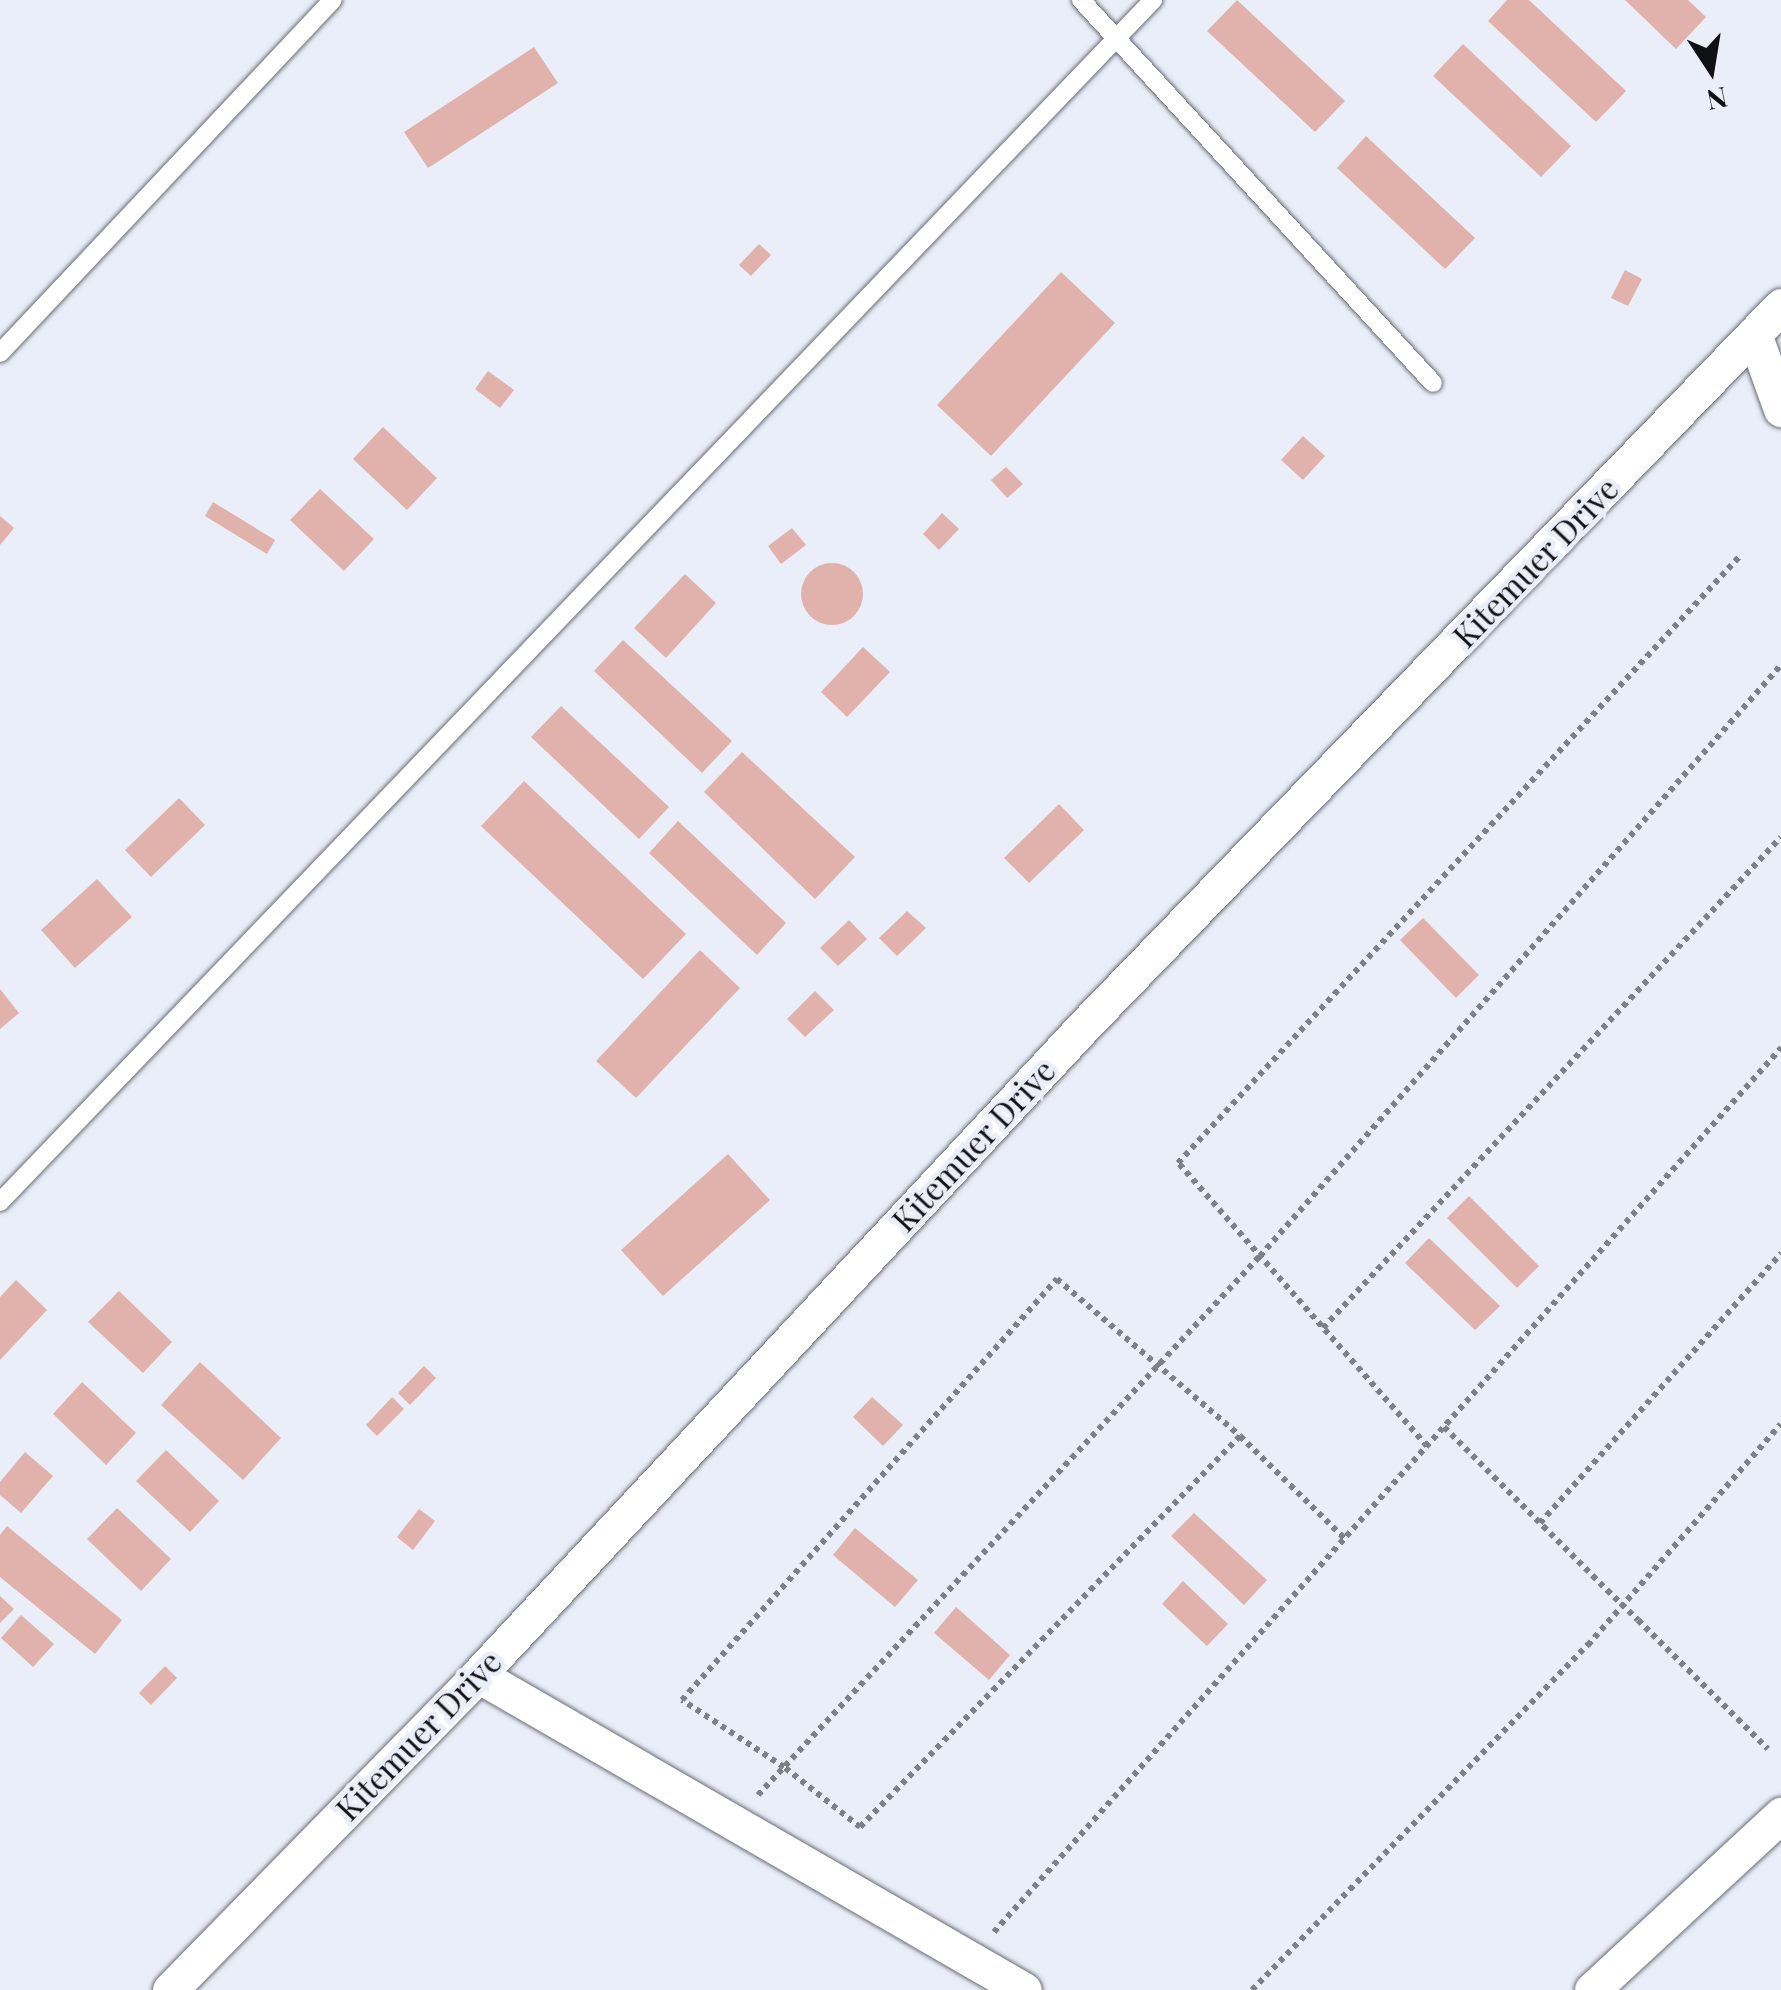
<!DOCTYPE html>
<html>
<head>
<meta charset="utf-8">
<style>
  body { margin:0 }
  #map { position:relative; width:1781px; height:1990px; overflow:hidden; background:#eaeef8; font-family:"Playfair Display",serif }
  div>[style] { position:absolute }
  .building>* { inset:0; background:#e0b2ab }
  .round { border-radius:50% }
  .path>* { height:6px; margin-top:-3px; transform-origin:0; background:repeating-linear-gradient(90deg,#7e8087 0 5px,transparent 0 10px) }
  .roads { filter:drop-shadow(0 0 2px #696c75) drop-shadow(0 0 2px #696c75) }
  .service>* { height:18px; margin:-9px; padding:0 9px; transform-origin:9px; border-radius:9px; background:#fff }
  .minor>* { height:35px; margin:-17.5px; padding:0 17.5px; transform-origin:17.5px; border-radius:17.5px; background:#fff }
  .path-bridge>* { height:6px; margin-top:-3px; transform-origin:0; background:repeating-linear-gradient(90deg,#7e8087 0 5px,transparent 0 10px) }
  span { translate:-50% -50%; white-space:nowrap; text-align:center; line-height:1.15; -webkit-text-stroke:9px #eaeef8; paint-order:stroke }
  .street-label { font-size:32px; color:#101114 }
  .north { position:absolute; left:1661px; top:20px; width:100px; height:100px; -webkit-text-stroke:8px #eaeef8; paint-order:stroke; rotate:168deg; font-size:28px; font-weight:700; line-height:40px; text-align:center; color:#101114 }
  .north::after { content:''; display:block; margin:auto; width:35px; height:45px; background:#101114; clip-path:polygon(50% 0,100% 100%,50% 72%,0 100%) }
</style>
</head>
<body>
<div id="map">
  <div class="building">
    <div style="clip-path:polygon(1237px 0,1345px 101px,1315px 132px,1207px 31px)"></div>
    <div style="clip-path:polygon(1507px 0,1529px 0,1626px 91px,1596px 122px,1488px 21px)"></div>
    <div style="clip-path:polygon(1625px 0,1688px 0,1706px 17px,1676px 49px)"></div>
    <div style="clip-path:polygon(1463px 44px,1571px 146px,1541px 177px,1433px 76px)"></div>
    <div style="clip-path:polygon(534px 47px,558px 83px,428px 168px,404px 132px)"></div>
    <div style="clip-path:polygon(1366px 136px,1475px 238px,1445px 269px,1337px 168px)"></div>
    <div style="clip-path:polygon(759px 244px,771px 255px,751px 276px,739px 265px)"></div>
    <div style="clip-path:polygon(1625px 270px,1642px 279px,1628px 306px,1611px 298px)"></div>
    <div style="clip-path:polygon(1061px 272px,1115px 323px,991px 456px,937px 405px)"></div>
    <div style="clip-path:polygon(488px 371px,514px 390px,500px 408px,475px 389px)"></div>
    <div style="clip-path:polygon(383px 427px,437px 478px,407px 510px,353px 459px)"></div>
    <div style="clip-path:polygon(1303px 436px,1325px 456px,1303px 480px,1281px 460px)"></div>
    <div style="clip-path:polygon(1006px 467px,1023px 484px,1007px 498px,991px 480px)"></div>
    <div style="clip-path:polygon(320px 489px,374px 539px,344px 571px,290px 520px)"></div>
    <div style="clip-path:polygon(213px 502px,275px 540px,267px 554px,205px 516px)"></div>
    <div style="clip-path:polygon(942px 513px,959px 529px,939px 550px,923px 534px)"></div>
    <div style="clip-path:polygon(0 516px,14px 528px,0 545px)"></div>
    <div style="clip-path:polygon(792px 528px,806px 545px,781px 564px,768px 546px)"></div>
    <div class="round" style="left:801px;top:563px;width:62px;height:62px"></div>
    <div style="clip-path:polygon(685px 574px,716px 603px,666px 658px,634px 628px)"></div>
    <div style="clip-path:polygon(623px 640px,732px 741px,702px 773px,594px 671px)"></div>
    <div style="clip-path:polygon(863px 647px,890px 672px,847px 717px,821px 692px)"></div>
    <div style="clip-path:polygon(561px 706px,669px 807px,639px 839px,531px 737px)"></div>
    <div style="clip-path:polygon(742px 752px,855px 857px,815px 899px,704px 792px)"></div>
    <div style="clip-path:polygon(524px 781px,686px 934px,643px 979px,481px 826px)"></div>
    <div style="clip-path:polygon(179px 798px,205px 825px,151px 877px,125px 850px)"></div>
    <div style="clip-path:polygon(1059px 804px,1084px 830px,1029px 883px,1004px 858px)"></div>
    <div style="clip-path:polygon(678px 821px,786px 923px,757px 955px,649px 853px)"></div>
    <div style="clip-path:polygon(97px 879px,132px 917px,75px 968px,41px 930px)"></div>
    <div style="clip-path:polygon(907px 911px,926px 928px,897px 956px,879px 938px)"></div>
    <div style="clip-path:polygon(1423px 918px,1479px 975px,1456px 998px,1400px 940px)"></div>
    <div style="clip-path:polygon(849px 920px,867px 939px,838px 966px,820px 948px)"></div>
    <div style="clip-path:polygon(700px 950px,740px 988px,636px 1098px,596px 1061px)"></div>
    <div style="clip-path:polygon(0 989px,19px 1013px,0 1029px)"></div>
    <div style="clip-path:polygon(815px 991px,834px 1010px,805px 1037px,787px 1019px)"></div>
    <div style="clip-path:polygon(728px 1154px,770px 1200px,663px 1296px,621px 1250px)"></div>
    <div style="clip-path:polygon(1469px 1196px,1539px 1266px,1517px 1288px,1447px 1218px)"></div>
    <div style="clip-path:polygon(1429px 1238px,1500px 1306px,1475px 1330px,1405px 1263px)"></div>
    <div style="clip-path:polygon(16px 1280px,47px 1310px,0 1360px,0 1297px)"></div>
    <div style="clip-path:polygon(119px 1291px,172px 1342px,143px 1373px,88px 1322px)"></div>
    <div style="clip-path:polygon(200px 1362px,281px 1438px,243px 1480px,161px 1405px)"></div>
    <div style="clip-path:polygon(424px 1366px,436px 1378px,410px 1405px,398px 1393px)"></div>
    <div style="clip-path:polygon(82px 1382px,136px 1433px,106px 1465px,53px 1414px)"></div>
    <div style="clip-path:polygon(392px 1397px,404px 1409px,377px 1436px,366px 1425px)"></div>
    <div style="clip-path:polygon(872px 1397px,903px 1425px,883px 1446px,853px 1417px)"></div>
    <div style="clip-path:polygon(166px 1450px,219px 1501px,190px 1532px,136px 1481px)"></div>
    <div style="clip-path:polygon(25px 1452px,53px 1476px,21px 1513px,0 1495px,0 1482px)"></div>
    <div style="clip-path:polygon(117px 1508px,171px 1559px,141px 1591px,87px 1539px)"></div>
    <div style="clip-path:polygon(419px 1509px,435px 1521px,413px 1550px,397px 1537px)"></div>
    <div style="clip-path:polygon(1194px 1513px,1267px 1580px,1244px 1605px,1171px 1536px)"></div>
    <div style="clip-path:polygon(7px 1526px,122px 1620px,95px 1654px,0 1577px,0 1535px)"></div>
    <div style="clip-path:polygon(855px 1528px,918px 1580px,895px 1607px,833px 1555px)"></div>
    <div style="clip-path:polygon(1183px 1581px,1228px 1624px,1207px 1646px,1162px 1604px)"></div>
    <div style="clip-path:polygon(0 1596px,14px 1609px,0 1623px)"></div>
    <div style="clip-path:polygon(956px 1607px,1010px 1655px,989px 1680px,934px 1633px)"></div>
    <div style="clip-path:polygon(21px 1615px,54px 1644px,33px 1667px,1px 1638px)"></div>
    <div style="clip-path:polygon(165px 1666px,177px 1678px,151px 1705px,139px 1693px)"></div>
  </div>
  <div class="path">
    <div style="left:1323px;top:1328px;width:671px;rotate:-46.99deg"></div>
    <div style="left:1444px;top:1427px;width:231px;rotate:45deg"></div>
    <div style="left:1240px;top:1436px;width:545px;rotate:134.18deg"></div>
    <div style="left:860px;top:1827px;width:97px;rotate:-141.7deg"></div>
    <div style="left:784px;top:1767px;width:122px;rotate:-146.7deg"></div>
    <div style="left:682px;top:1700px;width:564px;rotate:-48.31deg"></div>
    <div style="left:1057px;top:1279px;width:241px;rotate:40.6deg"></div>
    <div style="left:1240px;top:1436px;width:146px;rotate:44.4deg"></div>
    <div style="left:1427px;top:1446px;width:377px;rotate:-131.3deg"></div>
    <div style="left:1178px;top:1163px;width:826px;rotate:-47.21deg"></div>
    <div style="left:1540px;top:1523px;width:362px;rotate:-48.2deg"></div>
    <div style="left:1638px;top:1620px;width:183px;rotate:44.8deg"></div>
    <div style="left:758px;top:1795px;width:737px;rotate:-47.04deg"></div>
    <div style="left:1260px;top:1256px;width:788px;rotate:-48.6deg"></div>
    <div style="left:994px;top:1932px;width:1184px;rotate:-48.32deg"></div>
    <div style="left:1252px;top:1990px;width:482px;rotate:-45.8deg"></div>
    <div style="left:1588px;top:1645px;width:293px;rotate:-48.9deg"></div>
  </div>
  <div class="roads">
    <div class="service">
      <div style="left:1081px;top:0;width:520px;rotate:47.42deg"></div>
      <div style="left:0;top:353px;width:485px;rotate:-46.7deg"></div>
      <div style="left:0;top:1202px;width:1666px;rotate:-46.19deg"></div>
    </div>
    <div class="minor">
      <div style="left:1754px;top:334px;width:80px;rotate:70.2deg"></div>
      <div style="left:478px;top:1675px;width:630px;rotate:29.98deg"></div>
      <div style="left:170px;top:1990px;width:441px;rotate:-45.6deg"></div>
      <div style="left:478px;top:1675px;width:888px;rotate:-46.96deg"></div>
      <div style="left:1084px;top:1026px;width:1002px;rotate:-45.93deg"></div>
      <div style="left:1592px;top:1990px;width:258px;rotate:-42.8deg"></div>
    </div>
  </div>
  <div class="path-bridge">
    <div style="left:1607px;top:1590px;width:43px;rotate:44.1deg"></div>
  </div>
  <div class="street-label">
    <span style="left:1535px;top:562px;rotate:-46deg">Kitemuer Drive</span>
    <span style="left:973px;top:1145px;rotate:-47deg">Kitemuer Drive</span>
    <span style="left:418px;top:1735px;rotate:-46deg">Kitemuer Drive</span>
  </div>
  <div class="north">N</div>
</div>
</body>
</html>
